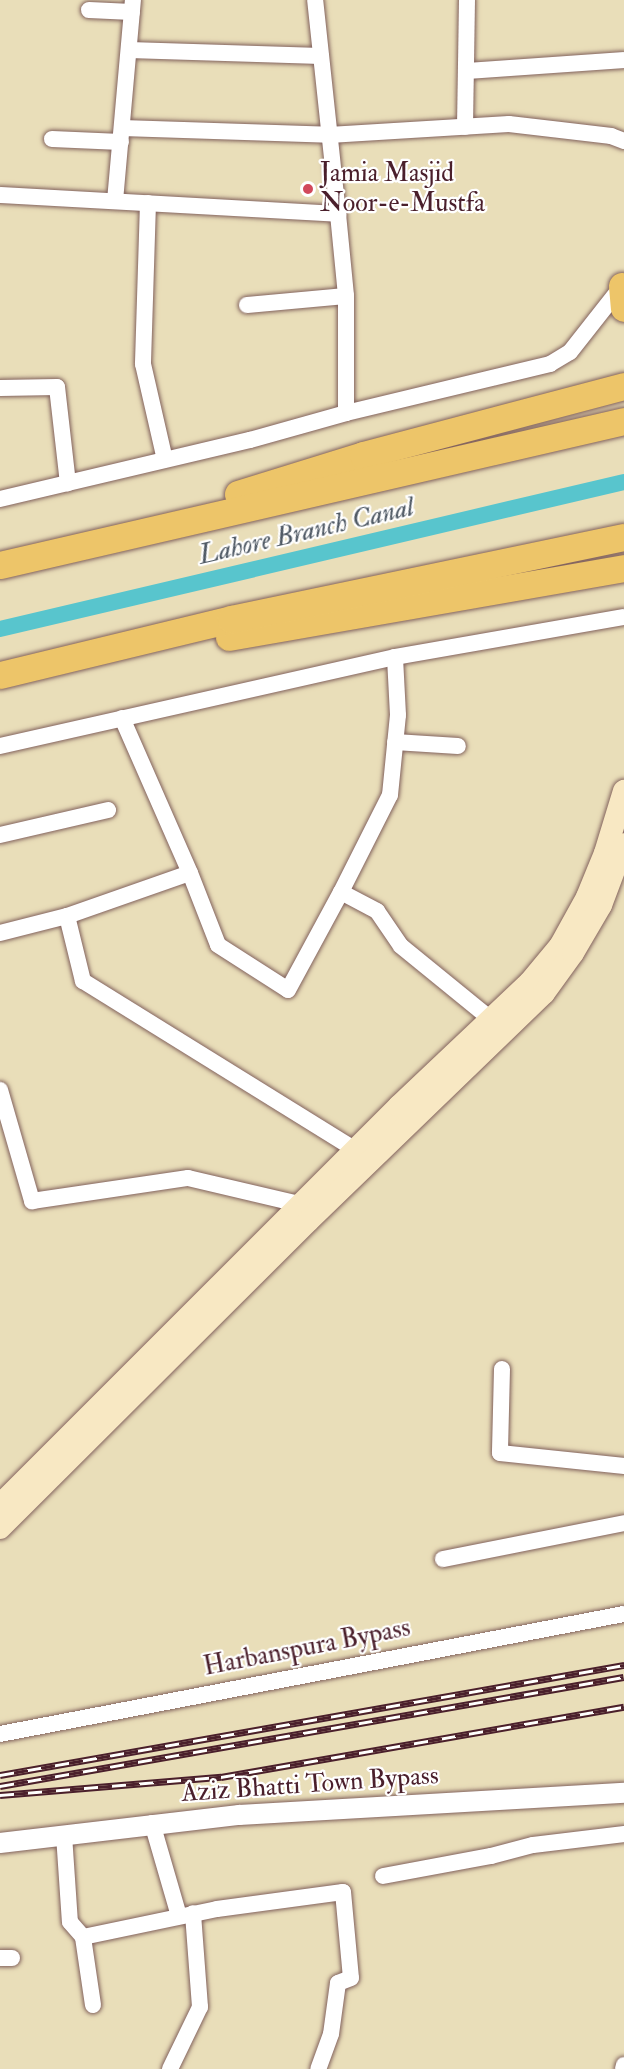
<!DOCTYPE html>
<html>
<head>
<meta charset="utf-8">
<style>
  body { margin:0 }
  #map { position:relative; width:624px; height:2069px; overflow:hidden; background:#e9deb9; font-family:"IM FELL Double Pica",serif }
  div>[style] { position:absolute }
  .canal>* { height:16px; margin:-8px; padding:0 8px; transform-origin:8px; border-radius:8px; background:#58c5cd }
  .roads { filter:drop-shadow(0 0 2px #82625d) drop-shadow(0 0 2px #82625d) }
  .minor>* { height:16px; margin:-8px; padding:0 8px; transform-origin:8px; border-radius:8px; background:#fff }
  .tertiary>* { height:20px; margin:-10px; padding:0 10px; transform-origin:10px; border-radius:10px; background:#fff }
  .secondary>* { height:22px; margin:-11px; padding:0 11px; transform-origin:11px; border-radius:11px; background:#f8e8c3 }
  .trunk>* { height:27px; margin:-13.5px; padding:0 13.5px; transform-origin:13.5px; border-radius:13.5px; background:#edc569 }
  .rail>* { height:7px; margin-top:-3.5px; transform-origin:0; background:repeating-linear-gradient(90deg,#fff 0 14px,#4a1f2b 0 28px); box-sizing:border-box; border-block:2px solid #4a1f2b }
  .dots>* { width:16px; height:16px; translate:-50% -50%; box-sizing:border-box; border:3px solid #fff; border-radius:50% }
  span { translate:-50% -50%; white-space:nowrap; text-align:center; line-height:1.15; -webkit-text-stroke:4.5px #fff; paint-order:stroke }
  .poi-label { font-size:26px; color:#4a1f2b }
  .left { translate:0 -50%; text-align:left }
  .street-label { font-size:26px; color:#4a1f2b }
  .water-label { font-size:27px; color:#4f5964; font-style:italic }
</style>
</head>
<body>
<div id="map">
  <div class="canal">
    <div style="left:0;top:629px;width:641px;rotate:-13.26deg"></div>
  </div>
  <div class="roads">
    <div class="minor">
      <div style="left:89px;top:10px;width:43px;rotate:2.7deg"></div>
      <div style="left:129px;top:50px;width:192px;rotate:1.8deg"></div>
      <div style="left:468px;top:71px;width:156px;rotate:-4deg"></div>
      <div style="left:465px;top:127px;width:127px;rotate:-89.1deg"></div>
      <div style="left:122px;top:128px;width:207px;rotate:1.9deg"></div>
      <div style="left:329px;top:135px;width:180px;rotate:-3.5deg"></div>
      <div style="left:509px;top:124px;width:103px;rotate:6.7deg"></div>
      <div style="left:611px;top:136px;width:14px;rotate:21deg"></div>
      <div style="left:52px;top:139px;width:69px;rotate:2.5deg"></div>
      <div style="left:0;top:195px;width:339px;rotate:3.2deg"></div>
      <div style="left:338px;top:214px;width:215px;rotate:-96.1deg"></div>
      <div style="left:115px;top:201px;width:202px;rotate:-84.9deg"></div>
      <div style="left:148px;top:203px;width:161px;rotate:91.8deg"></div>
      <div style="left:143px;top:364px;width:98px;rotate:77.1deg"></div>
      <div style="left:338px;top:214px;width:82px;rotate:84.4deg"></div>
      <div style="left:346px;top:296px;width:117px;rotate:90deg"></div>
      <div style="left:247px;top:305px;width:99px;rotate:-5.2deg"></div>
      <div style="left:0;top:388px;width:57px;rotate:-1deg"></div>
      <div style="left:57px;top:387px;width:97px;rotate:83.5deg"></div>
      <div style="left:0;top:499px;width:257px;rotate:-13.3deg"></div>
      <div style="left:250px;top:440px;width:100px;rotate:-15.7deg"></div>
      <div style="left:346px;top:413px;width:210px;rotate:-13.5deg"></div>
      <div style="left:550px;top:364px;width:23px;rotate:-31deg"></div>
      <div style="left:570px;top:352px;width:84px;rotate:-51.8deg"></div>
      <div style="left:122px;top:718px;width:169px;rotate:66.3deg"></div>
      <div style="left:395px;top:742px;width:63px;rotate:3.6deg"></div>
      <div style="left:0;top:746px;width:405px;rotate:-12.7deg"></div>
      <div style="left:395px;top:657px;width:232px;rotate:-9.9deg"></div>
      <div style="left:0;top:835px;width:111px;rotate:-13deg"></div>
      <div style="left:341px;top:892px;width:109px;rotate:-63.2deg"></div>
      <div style="left:390px;top:795px;width:80px;rotate:-84.3deg"></div>
      <div style="left:398px;top:715px;width:58px;rotate:-93deg"></div>
      <div style="left:67px;top:916px;width:130px;rotate:-19.3deg"></div>
      <div style="left:190px;top:873px;width:77px;rotate:68.7deg"></div>
      <div style="left:218px;top:945px;width:83px;rotate:32.7deg"></div>
      <div style="left:288px;top:990px;width:111px;rotate:-61.6deg"></div>
      <div style="left:341px;top:892px;width:41px;rotate:27.8deg"></div>
      <div style="left:377px;top:911px;width:42px;rotate:55.6deg"></div>
      <div style="left:401px;top:946px;width:125px;rotate:39.2deg"></div>
      <div style="left:0;top:933px;width:69px;rotate:-14.2deg"></div>
      <div style="left:67px;top:916px;width:67px;rotate:76.2deg"></div>
      <div style="left:83px;top:981px;width:328px;rotate:31.8deg"></div>
      <div style="left:0;top:1090px;width:116px;rotate:73.9deg"></div>
      <div style="left:32px;top:1201px;width:158px;rotate:-8.4deg"></div>
      <div style="left:188px;top:1178px;width:122px;rotate:13.2deg"></div>
      <div style="left:502px;top:1369px;width:84px;rotate:91.4deg"></div>
      <div style="left:500px;top:1453px;width:125px;rotate:6deg"></div>
      <div style="left:443px;top:1559px;width:185px;rotate:-11.2deg"></div>
      <div style="left:0;top:1734px;width:635px;rotate:-10.89deg"></div>
      <div style="left:152px;top:1823px;width:97px;rotate:73.8deg"></div>
      <div style="left:64px;top:1835px;width:87px;rotate:86.1deg"></div>
      <div style="left:70px;top:1922px;width:20px;rotate:49deg"></div>
      <div style="left:383px;top:1876px;width:110px;rotate:-10.5deg"></div>
      <div style="left:491px;top:1856px;width:43px;rotate:-14.7deg"></div>
      <div style="left:533px;top:1845px;width:92px;rotate:-6.9deg"></div>
      <div style="left:0;top:1958px;width:12px"></div>
      <div style="left:93px;top:2005px;width:69px;rotate:-98.4deg"></div>
      <div style="left:83px;top:1937px;width:137px;rotate:-11.8deg"></div>
      <div style="left:217px;top:1909px;width:127px;rotate:-7.7deg"></div>
      <div style="left:343px;top:1892px;width:86px;rotate:84.7deg"></div>
      <div style="left:351px;top:1978px;width:14px;rotate:159deg"></div>
      <div style="left:338px;top:1983px;width:51px;rotate:97.8deg"></div>
      <div style="left:331px;top:2034px;width:37px;rotate:110deg"></div>
      <div style="left:170px;top:2069px;width:69px;rotate:-64.2deg"></div>
      <div style="left:200px;top:2007px;width:94px;rotate:-94.3deg"></div>
      <div style="left:623px;top:2069px;width:4px;rotate:-76deg"></div>
    </div>
    <div class="tertiary">
      <div style="left:0;top:1843px;width:241px;rotate:-6.7deg"></div>
      <div style="left:239px;top:1815px;width:386px;rotate:-3.3deg"></div>
    </div>
    <div class="secondary">
      <div style="left:0;top:1505px;width:564px;rotate:-45deg"></div>
      <div style="left:399px;top:1106px;width:180px;rotate:-43.4deg"></div>
      <div style="left:530px;top:982px;width:47px;rotate:-50.2deg"></div>
      <div style="left:560px;top:946px;width:56px;rotate:-61.1deg"></div>
      <div style="left:587px;top:897px;width:48px;rotate:-67.8deg"></div>
      <div style="left:605px;top:853px;width:65px;rotate:-73deg"></div>
      <div style="left:0;top:1528px;width:435px;rotate:-44.9deg"></div>
      <div style="left:308px;top:1221px;width:328px;rotate:-44deg"></div>
      <div style="left:544px;top:993px;width:49px;rotate:-54.1deg"></div>
      <div style="left:573px;top:953px;width:56px;rotate:-59.7deg"></div>
      <div style="left:601px;top:905px;width:65px;rotate:-69.3deg"></div>
    </div>
    <div class="trunk">
      <div style="left:622px;top:286px;width:22px;rotate:85deg"></div>
      <div style="left:238px;top:494px;width:131px;rotate:-17.3deg"></div>
      <div style="left:363px;top:455px;width:270px;rotate:-14.8deg"></div>
      <div style="left:0;top:565px;width:640px;rotate:-12.99deg"></div>
      <div style="left:229px;top:637px;width:401px;rotate:-9.9deg"></div>
      <div style="left:0;top:675px;width:238px;rotate:-13.6deg"></div>
      <div style="left:231px;top:619px;width:401px;rotate:-11.8deg"></div>
    </div>
  </div>
  <div class="rail">
    <div style="left:0;top:1775px;width:634px;rotate:-10deg"></div>
    <div style="left:0;top:1786px;width:633px;rotate:-9.91deg"></div>
    <div style="left:0;top:1795px;width:222px;rotate:-4.7deg"></div>
    <div style="left:221px;top:1777px;width:409px;rotate:-9.9deg"></div>
  </div>
  <div class="dots">
    <div style="left:308px;top:189px;background:#d1495b"></div>
  </div>
  <div class="poi-label">
    <span class="left" style="left:320px;top:189px">Jamia Masjid<br>Noor-e-Mustfa</span>
  </div>
  <div class="street-label">
    <span style="left:307px;top:1648px;rotate:-11deg">Harbanspura Bypass</span>
    <span style="left:310px;top:1785px;rotate:-4deg">Aziz Bhatti Town Bypass</span>
  </div>
  <div class="water-label">
    <span style="left:306px;top:531px;rotate:-13deg">Lahore Branch Canal</span>
  </div>
</div>
</body>
</html>
